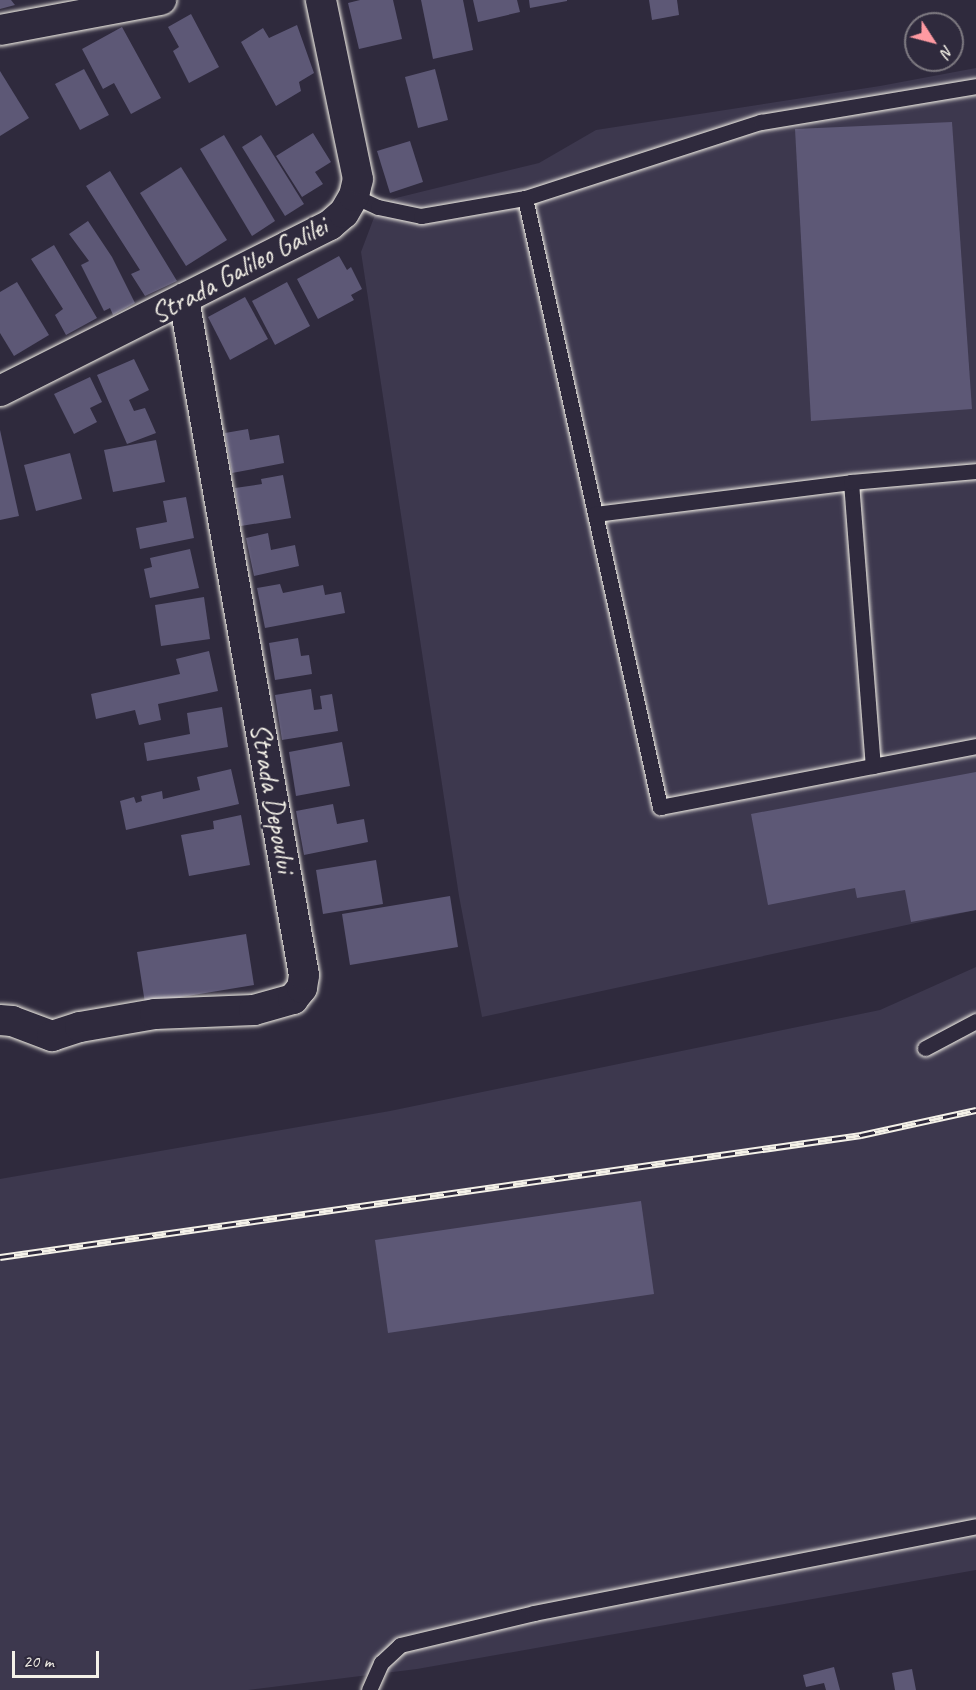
<!DOCTYPE html>
<html>
<head>
<meta charset="utf-8">
<style>
  body { margin:0 }
  #map { position:relative; width:976px; height:1690px; overflow:hidden; background:#2f2a3d; font-family:Caveat,sans-serif }
  div>[style] { position:absolute }
  .built>* { inset:0; background:#3d384e }
  .building>* { inset:0; background:#5d5876 }
  .roads { filter:drop-shadow(0 0 2px #f4f1e8) drop-shadow(0 0 2px #f4f1e8) }
  .service>* { height:15px; margin:-7.5px; padding:0 7.5px; transform-origin:7.5px; border-radius:7.5px; background:#2f2a3d }
  .minor>* { height:30px; margin:-15px; padding:0 15px; transform-origin:15px; border-radius:15px; background:#2f2a3d }
  .rail>* { height:7px; margin-top:-3.5px; transform-origin:0; background:repeating-linear-gradient(90deg,#2f2a3d 0 14px,#f4f1e8 0 28px); box-sizing:border-box; border-block:2px solid #f4f1e8 }
  span { translate:-50% -50%; white-space:nowrap; text-align:center; line-height:1.15; -webkit-text-stroke:5px #2f2a3d; paint-order:stroke }
  .street-label { font-size:28px; color:#f4f1e8 }
  .north { position:absolute; left:904px; top:12px; width:60px; height:60px; box-sizing:border-box; background:#2f2a3d; border:2px solid #7e7a81; border-radius:50%; rotate:126deg; font-size:16px; font-weight:700; line-height:24px; text-align:center; color:#f4f1e8 }
  .north::after { content:''; display:block; margin:auto; width:21px; height:27px; background:#ff9aa2; clip-path:polygon(50% 0,100% 100%,50% 72%,0 100%) }
  .scale { position:absolute; left:12px; top:1651px; width:87px; height:27px; box-sizing:border-box; border:3px solid #f4f1e8; border-top:0; padding-left:8px; font-size:18px; line-height:21px; white-space:nowrap; color:#f4f1e8; -webkit-text-stroke:4px #2f2a3d; paint-order:stroke }
</style>
</head>
<body>
<div id="map">
  <div class="built">
    <div style="clip-path:polygon(976px 68px,976px 910px,482px 1017px,459px 896px,361px 252px,378px 207px,396px 198px,539px 163px,596px 130px,880px 86px)"></div>
    <div style="clip-path:polygon(976px 967px,976px 1570px,417px 1669px,248px 1690px,0 1690px,0 1179px,390px 1111px,880px 1010px)"></div>
  </div>
  <div class="building">
    <div style="clip-path:polygon(0 0,11px 0,15px 5px,0 9px)"></div>
    <div style="clip-path:polygon(360px 0,393px 0,402px 39px,359px 49px,348px 3px)"></div>
    <div style="clip-path:polygon(421px 0,463px 0,473px 50px,433px 59px)"></div>
    <div style="clip-path:polygon(473px 0,517px 0,520px 12px,478px 22px)"></div>
    <div style="clip-path:polygon(529px 0,567px 0,567px 1px,530px 8px)"></div>
    <div style="clip-path:polygon(649px 0,677px 0,679px 15px,652px 20px)"></div>
    <div style="clip-path:polygon(191px 14px,219px 67px,189px 83px,173px 51px,179px 47px,168px 27px)"></div>
    <div style="clip-path:polygon(297px 25px,314px 73px,299px 82px,301px 91px,276px 106px,241px 42px,263px 28px,269px 38px)"></div>
    <div style="clip-path:polygon(122px 27px,161px 98px,131px 114px,114px 83px,103px 89px,82px 49px)"></div>
    <div style="clip-path:polygon(84px 69px,109px 115px,80px 130px,55px 84px)"></div>
    <div style="clip-path:polygon(435px 69px,448px 120px,418px 128px,405px 77px)"></div>
    <div style="clip-path:polygon(0 71px,29px 118px,0 136px)"></div>
    <div style="clip-path:polygon(952px 122px,972px 409px,811px 421px,795px 129px)"></div>
    <div style="clip-path:polygon(313px 133px,331px 162px,315px 172px,323px 184px,302px 197px,276px 156px)"></div>
    <div style="clip-path:polygon(224px 135px,275px 221px,252px 236px,200px 149px)"></div>
    <div style="clip-path:polygon(261px 135px,304px 204px,285px 216px,242px 147px)"></div>
    <div style="clip-path:polygon(410px 141px,423px 182px,390px 193px,377px 151px)"></div>
    <div style="clip-path:polygon(181px 167px,227px 240px,186px 266px,140px 193px)"></div>
    <div style="clip-path:polygon(110px 171px,177px 281px,145px 296px,131px 274px,140px 270px,86px 186px)"></div>
    <div style="clip-path:polygon(88px 221px,112px 257px,135px 303px,113px 315px,110px 308px,104px 311px,81px 265px,89px 261px,69px 234px)"></div>
    <div style="clip-path:polygon(54px 245px,97px 318px,66px 335px,55px 315px,63px 309px,31px 259px)"></div>
    <div style="clip-path:polygon(339px 256px,347px 270px,351px 267px,362px 289px,351px 295px,354px 300px,318px 319px,297px 279px)"></div>
    <div style="clip-path:polygon(17px 282px,49px 335px,14px 356px,0 333px,0 292px)"></div>
    <div style="clip-path:polygon(287px 282px,310px 326px,275px 345px,252px 301px)"></div>
    <div style="clip-path:polygon(245px 297px,268px 339px,230px 360px,208px 317px)"></div>
    <div style="clip-path:polygon(134px 359px,149px 390px,129px 400px,134px 411px,145px 408px,156px 433px,127px 444px,97px 375px)"></div>
    <div style="clip-path:polygon(90px 377px,102px 402px,90px 408px,97px 422px,74px 434px,54px 394px)"></div>
    <div style="clip-path:polygon(248px 429px,250px 440px,279px 435px,284px 463px,232px 473px,225px 433px)"></div>
    <div style="clip-path:polygon(0 430px,19px 516px,0 520px)"></div>
    <div style="clip-path:polygon(156px 440px,165px 482px,113px 492px,104px 450px)"></div>
    <div style="clip-path:polygon(70px 453px,82px 499px,36px 511px,24px 465px)"></div>
    <div style="clip-path:polygon(283px 475px,291px 518px,241px 526px,235px 488px,262px 484px,261px 479px)"></div>
    <div style="clip-path:polygon(186px 497px,194px 538px,140px 549px,136px 528px,167px 522px,163px 501px)"></div>
    <div style="clip-path:polygon(268px 533px,271px 550px,295px 545px,299px 566px,254px 576px,246px 538px)"></div>
    <div style="clip-path:polygon(190px 549px,199px 588px,150px 598px,144px 569px,152px 567px,150px 558px)"></div>
    <div style="clip-path:polygon(280px 584px,283px 593px,323px 585px,325px 595px,341px 592px,345px 613px,265px 628px,257px 588px)"></div>
    <div style="clip-path:polygon(204px 597px,210px 639px,161px 646px,155px 605px)"></div>
    <div style="clip-path:polygon(298px 638px,301px 656px,309px 655px,312px 674px,275px 680px,269px 643px)"></div>
    <div style="clip-path:polygon(209px 651px,218px 691px,158px 704px,161px 720px,139px 725px,135px 710px,96px 719px,91px 694px,180px 674px,176px 659px)"></div>
    <div style="clip-path:polygon(311px 689px,314px 710px,322px 709px,320px 696px,332px 694px,338px 731px,282px 740px,275px 695px)"></div>
    <div style="clip-path:polygon(222px 707px,228px 747px,147px 761px,144px 743px,190px 734px,187px 713px)"></div>
    <div style="clip-path:polygon(342px 742px,350px 786px,296px 796px,289px 752px)"></div>
    <div style="clip-path:polygon(231px 769px,239px 804px,126px 830px,120px 801px,134px 797px,136px 803px,142px 801px,141px 796px,162px 791px,163px 799px,200px 790px,197px 777px)"></div>
    <div style="clip-path:polygon(976px 772px,976px 910px,911px 922px,905px 890px,857px 898px,855px 888px,768px 905px,751px 814px)"></div>
    <div style="clip-path:polygon(333px 804px,337px 824px,364px 819px,368px 842px,304px 855px,296px 811px)"></div>
    <div style="clip-path:polygon(241px 815px,250px 865px,189px 876px,181px 835px,214px 829px,213px 821px)"></div>
    <div style="clip-path:polygon(376px 860px,383px 904px,323px 914px,316px 870px)"></div>
    <div style="clip-path:polygon(450px 896px,458px 947px,350px 965px,342px 914px)"></div>
    <div style="clip-path:polygon(246px 934px,254px 985px,145px 1003px,137px 952px)"></div>
    <div style="clip-path:polygon(641px 1201px,654px 1294px,388px 1333px,375px 1240px)"></div>
    <div style="clip-path:polygon(834px 1667px,840px 1690px,826px 1690px,824px 1683px,806px 1687px,803px 1675px)"></div>
    <div style="clip-path:polygon(912px 1669px,916px 1690px,895px 1690px,892px 1673px)"></div>
  </div>
  <div class="roads">
    <div class="service">
      <div style="left:354px;top:196px;width:26px;rotate:25deg"></div>
      <div style="left:378px;top:207px;width:44px;rotate:11.8deg"></div>
      <div style="left:421px;top:216px;width:106px;rotate:-9.8deg"></div>
      <div style="left:525px;top:198px;width:248px;rotate:-17.9deg"></div>
      <div style="left:761px;top:122px;width:218px;rotate:-9.5deg"></div>
      <div style="left:525px;top:198px;width:624px;rotate:77.5deg"></div>
      <div style="left:660px;top:807px;width:322px;rotate:-10.9deg"></div>
      <div style="left:851px;top:482px;width:285px;rotate:85.6deg"></div>
      <div style="left:595px;top:514px;width:258px;rotate:-7.1deg"></div>
      <div style="left:851px;top:482px;width:125px;rotate:-5deg"></div>
      <div style="left:925px;top:1048px;width:58px;rotate:-27.9deg"></div>
      <div style="left:369px;top:1690px;width:30px;rotate:-66deg"></div>
      <div style="left:381px;top:1663px;width:26px;rotate:-43deg"></div>
      <div style="left:400px;top:1645px;width:138px;rotate:-13.4deg"></div>
      <div style="left:534px;top:1613px;width:450px;rotate:-11.1deg"></div>
    </div>
    <div class="minor">
      <div style="left:0;top:30px;width:164px;rotate:-10.6deg"></div>
      <div style="left:0;top:391px;width:369px;rotate:-26.7deg"></div>
      <div style="left:330px;top:225px;width:18px;rotate:-41deg"></div>
      <div style="left:344px;top:213px;width:20px;rotate:-60deg"></div>
      <div style="left:354px;top:196px;width:17px;rotate:-77deg"></div>
      <div style="left:358px;top:179px;width:183px;rotate:-101.7deg"></div>
      <div style="left:0;top:1020px;width:12px;rotate:5deg"></div>
      <div style="left:12px;top:1021px;width:43px;rotate:20.6deg"></div>
      <div style="left:52px;top:1036px;width:29px;rotate:-18deg"></div>
      <div style="left:80px;top:1027px;width:76px;rotate:-9.8deg"></div>
      <div style="left:155px;top:1014px;width:99px;rotate:-2.3deg"></div>
      <div style="left:254px;top:1010px;width:41px;rotate:-15.8deg"></div>
      <div style="left:293px;top:999px;width:14px;rotate:-51deg"></div>
      <div style="left:302px;top:988px;width:13px;rotate:-81deg"></div>
      <div style="left:304px;top:975px;width:687px;rotate:-100.07deg"></div>
    </div>
  </div>
  <div class="rail">
    <div style="left:0;top:1257px;width:870px;rotate:-8.06deg"></div>
    <div style="left:861px;top:1135px;width:118px;rotate:-12.3deg"></div>
  </div>
  <div class="street-label">
    <span style="left:239px;top:270px;rotate:-28deg">Strada Galileo Galilei</span>
    <span style="left:273px;top:798px;rotate:80deg">Strada Depoului</span>
  </div>
  <div class="north">N</div>
  <div class="scale">20 m</div>
</div>
</body>
</html>
